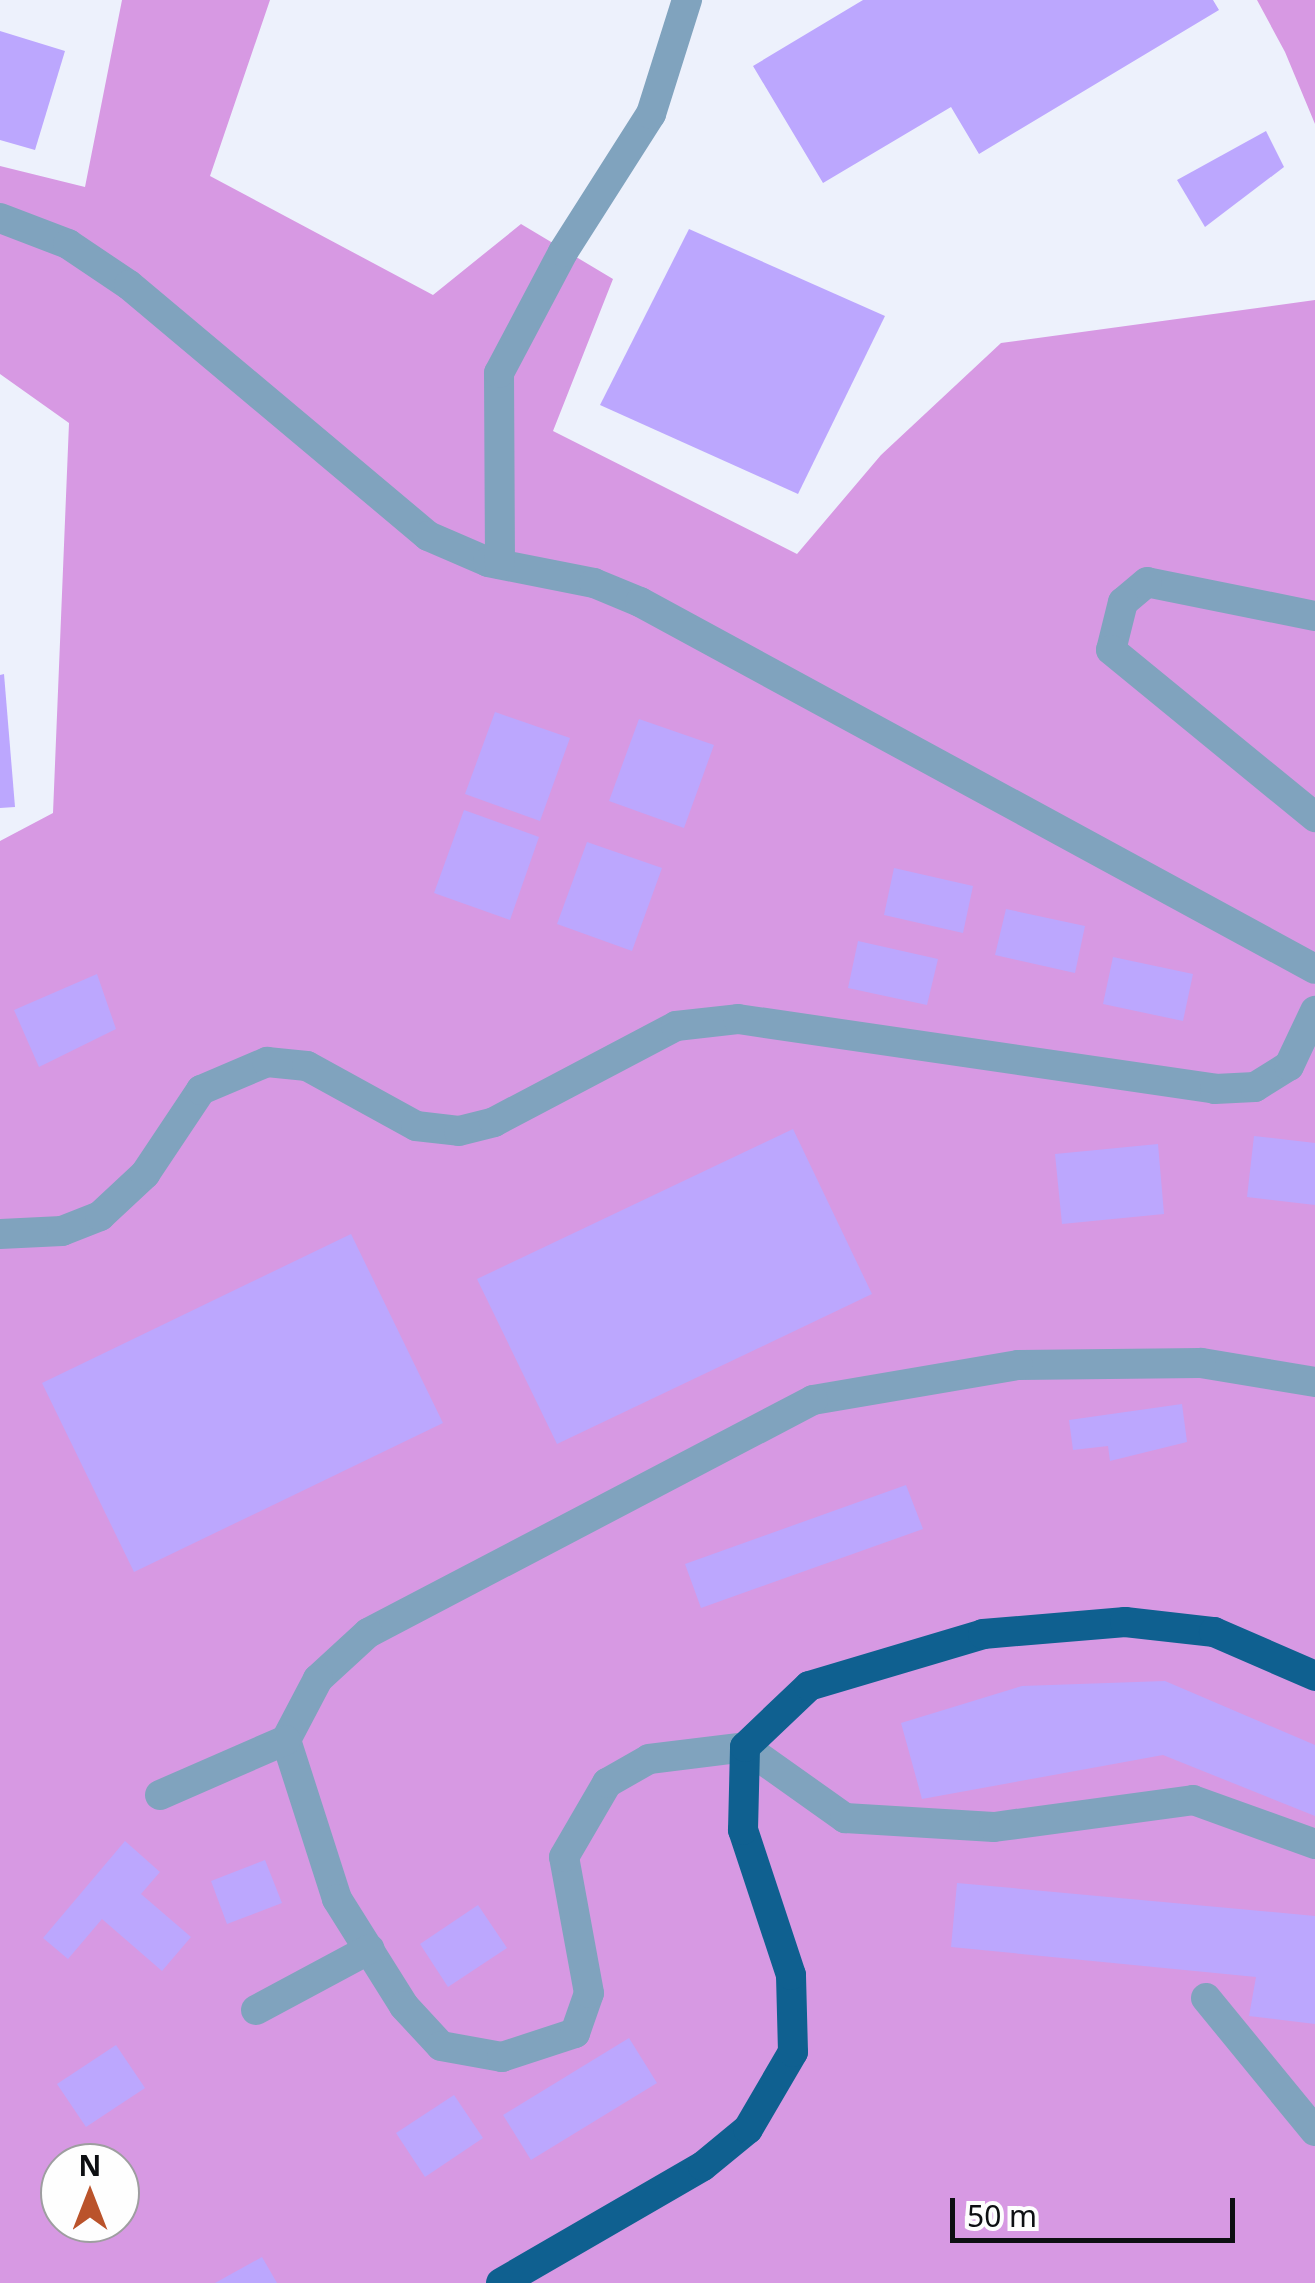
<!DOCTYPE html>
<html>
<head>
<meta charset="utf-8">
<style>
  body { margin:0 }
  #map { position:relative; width:1315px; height:2283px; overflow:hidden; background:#edf1fc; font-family:"Noto Sans",sans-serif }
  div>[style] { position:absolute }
  .forest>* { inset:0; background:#d799e3 }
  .building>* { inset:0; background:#bca7fe }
  .minor>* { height:30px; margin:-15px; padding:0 15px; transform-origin:15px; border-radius:15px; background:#80a3be }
  .major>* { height:30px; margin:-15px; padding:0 15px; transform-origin:15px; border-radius:15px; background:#0f6090 }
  span { translate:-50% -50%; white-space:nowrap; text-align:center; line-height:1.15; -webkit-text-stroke:8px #fefefe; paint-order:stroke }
  .north { position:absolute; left:40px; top:2143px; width:100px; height:100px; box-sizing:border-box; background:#fefefe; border:2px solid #9e9ea0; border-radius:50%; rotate:0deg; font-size:28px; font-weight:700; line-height:40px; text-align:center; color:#0d0f12 }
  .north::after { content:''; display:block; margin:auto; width:35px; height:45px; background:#ba532b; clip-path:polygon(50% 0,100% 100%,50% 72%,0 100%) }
  .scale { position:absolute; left:950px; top:2198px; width:285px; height:45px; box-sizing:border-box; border:5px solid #0d0f12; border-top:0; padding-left:12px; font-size:30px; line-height:35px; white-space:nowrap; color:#0d0f12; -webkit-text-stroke:8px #fefefe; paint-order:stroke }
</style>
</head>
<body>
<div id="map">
  <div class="forest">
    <div style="clip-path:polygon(evenodd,122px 0,270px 0,210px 176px,433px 295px,521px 224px,613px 279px,553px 431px,797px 554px,881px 455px,1001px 343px,1315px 300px,1315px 2283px,0 2283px,0 841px,53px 813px,69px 423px,0 374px,0 166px,85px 187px,122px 0,60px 2163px,120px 2163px,120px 2223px,60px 2223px,60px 2163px)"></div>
    <div style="clip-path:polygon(1257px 0,1315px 0,1315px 124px,1285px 52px)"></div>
  </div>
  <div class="building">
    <div style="clip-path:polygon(863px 0,1213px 0,1219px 10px,979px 154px,951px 107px,823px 183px,753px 66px)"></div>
    <div style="clip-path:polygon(0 31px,65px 51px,35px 150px,0 140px)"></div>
    <div style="clip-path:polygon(1266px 131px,1284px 167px,1205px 227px,1177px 180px)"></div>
    <div style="clip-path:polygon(689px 229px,885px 316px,798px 494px,600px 405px)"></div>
    <div style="clip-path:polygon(4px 674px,15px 807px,0 808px,0 675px)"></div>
    <div style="clip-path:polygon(495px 712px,570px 738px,540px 821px,465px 794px)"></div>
    <div style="clip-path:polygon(639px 719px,714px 745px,684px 828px,609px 801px)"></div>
    <div style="clip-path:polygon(464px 810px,539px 837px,510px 920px,434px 893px)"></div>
    <div style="clip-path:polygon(587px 842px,662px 868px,632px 951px,557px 924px)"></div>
    <div style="clip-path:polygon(894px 868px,973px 886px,963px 933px,884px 915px)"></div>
    <div style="clip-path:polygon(1006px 909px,1085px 926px,1075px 973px,995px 955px)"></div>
    <div style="clip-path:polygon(858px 941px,938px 959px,927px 1005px,848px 988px)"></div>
    <div style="clip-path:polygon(1113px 957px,1193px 974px,1183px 1021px,1103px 1004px)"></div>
    <div style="clip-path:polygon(97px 974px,116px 1029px,39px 1067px,14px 1010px)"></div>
    <div style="clip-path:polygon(793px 1129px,872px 1294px,557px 1444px,477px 1279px)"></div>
    <div style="clip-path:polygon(1254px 1136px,1315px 1143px,1315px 1205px,1247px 1197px)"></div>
    <div style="clip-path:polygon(1158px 1144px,1164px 1214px,1062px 1224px,1055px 1154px)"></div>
    <div style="clip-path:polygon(351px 1234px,443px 1423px,134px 1572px,42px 1383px)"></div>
    <div style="clip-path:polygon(1182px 1404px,1187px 1442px,1110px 1461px,1108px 1446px,1073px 1450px,1069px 1420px)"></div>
    <div style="clip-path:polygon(906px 1485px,923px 1529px,701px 1608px,685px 1564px)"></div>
    <div style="clip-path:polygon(1165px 1681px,1315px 1745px,1315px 1816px,1163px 1755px,922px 1799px,901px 1723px,1022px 1686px)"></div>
    <div style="clip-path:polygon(125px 1841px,160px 1872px,141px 1894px,191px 1937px,162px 1971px,102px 1919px,68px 1959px,43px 1938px)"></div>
    <div style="clip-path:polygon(265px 1860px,282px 1903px,227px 1924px,211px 1881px)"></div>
    <div style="clip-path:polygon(957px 1883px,1315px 1916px,1315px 2024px,1249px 2016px,1256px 1977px,951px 1947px)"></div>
    <div style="clip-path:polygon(478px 1905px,507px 1948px,448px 1987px,420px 1944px)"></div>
    <div style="clip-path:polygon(629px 2038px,657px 2083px,531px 2160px,503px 2115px)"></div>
    <div style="clip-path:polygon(116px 2045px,145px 2088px,86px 2127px,57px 2084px)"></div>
    <div style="clip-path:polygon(454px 2095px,483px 2138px,425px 2177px,396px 2133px)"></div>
    <div style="clip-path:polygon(262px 2257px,277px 2283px,215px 2283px)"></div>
  </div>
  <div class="minor">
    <div style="left:0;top:218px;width:73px;rotate:20.9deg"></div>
    <div style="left:68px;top:244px;width:73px;rotate:33.9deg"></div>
    <div style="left:129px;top:285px;width:390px;rotate:40deg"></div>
    <div style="left:428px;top:536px;width:65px;rotate:23.4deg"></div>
    <div style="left:488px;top:562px;width:108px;rotate:11.2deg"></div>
    <div style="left:594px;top:583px;width:50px;rotate:22.4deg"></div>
    <div style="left:640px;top:602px;width:768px;rotate:28.53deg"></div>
    <div style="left:500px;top:564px;width:191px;rotate:-90.3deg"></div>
    <div style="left:499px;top:373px;width:137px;rotate:-62.1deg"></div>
    <div style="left:563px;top:252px;width:164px;rotate:-57.5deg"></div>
    <div style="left:651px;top:114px;width:120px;rotate:-72.5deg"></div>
    <div style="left:1315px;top:616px;width:171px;rotate:-168.6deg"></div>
    <div style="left:1147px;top:582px;width:31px;rotate:140deg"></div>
    <div style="left:1123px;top:602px;width:49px;rotate:104deg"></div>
    <div style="left:1111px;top:650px;width:264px;rotate:39.3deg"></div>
    <div style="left:0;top:1234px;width:62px;rotate:-2.8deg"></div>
    <div style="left:62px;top:1231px;width:41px;rotate:-21.5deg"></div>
    <div style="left:100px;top:1216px;width:62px;rotate:-43deg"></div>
    <div style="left:145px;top:1174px;width:101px;rotate:-56.3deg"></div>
    <div style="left:201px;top:1090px;width:72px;rotate:-23deg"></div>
    <div style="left:267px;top:1062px;width:40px;rotate:5.7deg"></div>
    <div style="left:307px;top:1066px;width:124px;rotate:28.8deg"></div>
    <div style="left:416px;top:1126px;width:43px;rotate:6.6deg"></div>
    <div style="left:459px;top:1131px;width:36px;rotate:-14deg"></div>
    <div style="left:494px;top:1122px;width:206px;rotate:-27.8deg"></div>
    <div style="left:676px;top:1026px;width:62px;rotate:-6.4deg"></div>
    <div style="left:738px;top:1019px;width:482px;rotate:8.3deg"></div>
    <div style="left:1215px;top:1089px;width:40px;rotate:-2.9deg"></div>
    <div style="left:1255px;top:1087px;width:40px;rotate:-32deg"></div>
    <div style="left:1289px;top:1066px;width:61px;rotate:-64.7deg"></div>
    <div style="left:1315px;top:1382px;width:116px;rotate:-170.5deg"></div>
    <div style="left:1201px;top:1363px;width:183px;rotate:179.4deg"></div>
    <div style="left:1018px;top:1365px;width:208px;rotate:170.3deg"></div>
    <div style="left:813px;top:1400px;width:502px;rotate:152.36deg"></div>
    <div style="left:368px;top:1633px;width:68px;rotate:137.4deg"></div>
    <div style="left:318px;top:1679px;width:69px;rotate:117.7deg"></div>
    <div style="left:286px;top:1740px;width:167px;rotate:72.2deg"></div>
    <div style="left:337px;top:1899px;width:126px;rotate:57.9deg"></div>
    <div style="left:404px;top:2006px;width:54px;rotate:47.2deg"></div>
    <div style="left:441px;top:2046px;width:62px;rotate:10.2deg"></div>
    <div style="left:502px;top:2057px;width:77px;rotate:-18.2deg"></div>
    <div style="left:575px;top:2033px;width:42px;rotate:-70.7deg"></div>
    <div style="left:589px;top:1993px;width:138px;rotate:-100.4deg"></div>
    <div style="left:564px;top:1857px;width:86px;rotate:-59.8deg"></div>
    <div style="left:607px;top:1783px;width:48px;rotate:-29.7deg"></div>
    <div style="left:649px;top:1759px;width:97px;rotate:-7.1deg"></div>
    <div style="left:745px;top:1747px;width:123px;rotate:35.4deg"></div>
    <div style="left:845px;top:1818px;width:149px;rotate:3.5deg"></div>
    <div style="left:994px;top:1827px;width:201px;rotate:-7.7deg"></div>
    <div style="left:1193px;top:1800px;width:130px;rotate:19.8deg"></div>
    <div style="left:160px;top:1795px;width:137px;rotate:-23.6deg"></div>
    <div style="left:1206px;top:1998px;width:172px;rotate:50.7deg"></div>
    <div style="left:256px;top:2010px;width:129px;rotate:-28.2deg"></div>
  </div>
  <div class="major">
    <div style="left:501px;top:2283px;width:233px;rotate:-30.1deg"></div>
    <div style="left:703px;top:2166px;width:58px;rotate:-39.4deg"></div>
    <div style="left:748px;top:2129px;width:89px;rotate:-59.7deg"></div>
    <div style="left:793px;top:2052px;width:77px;rotate:-91.5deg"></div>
    <div style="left:791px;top:1975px;width:153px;rotate:-108.3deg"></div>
    <div style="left:743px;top:1830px;width:83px;rotate:-88.6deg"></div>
    <div style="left:745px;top:1747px;width:88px;rotate:-43.6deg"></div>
    <div style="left:809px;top:1686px;width:182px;rotate:-16.6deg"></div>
    <div style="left:983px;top:1634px;width:143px;rotate:-4.8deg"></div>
    <div style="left:1125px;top:1622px;width:90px;rotate:6.4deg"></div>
    <div style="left:1214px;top:1632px;width:110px;rotate:23.5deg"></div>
  </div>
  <div class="north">N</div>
  <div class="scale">50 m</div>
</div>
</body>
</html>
